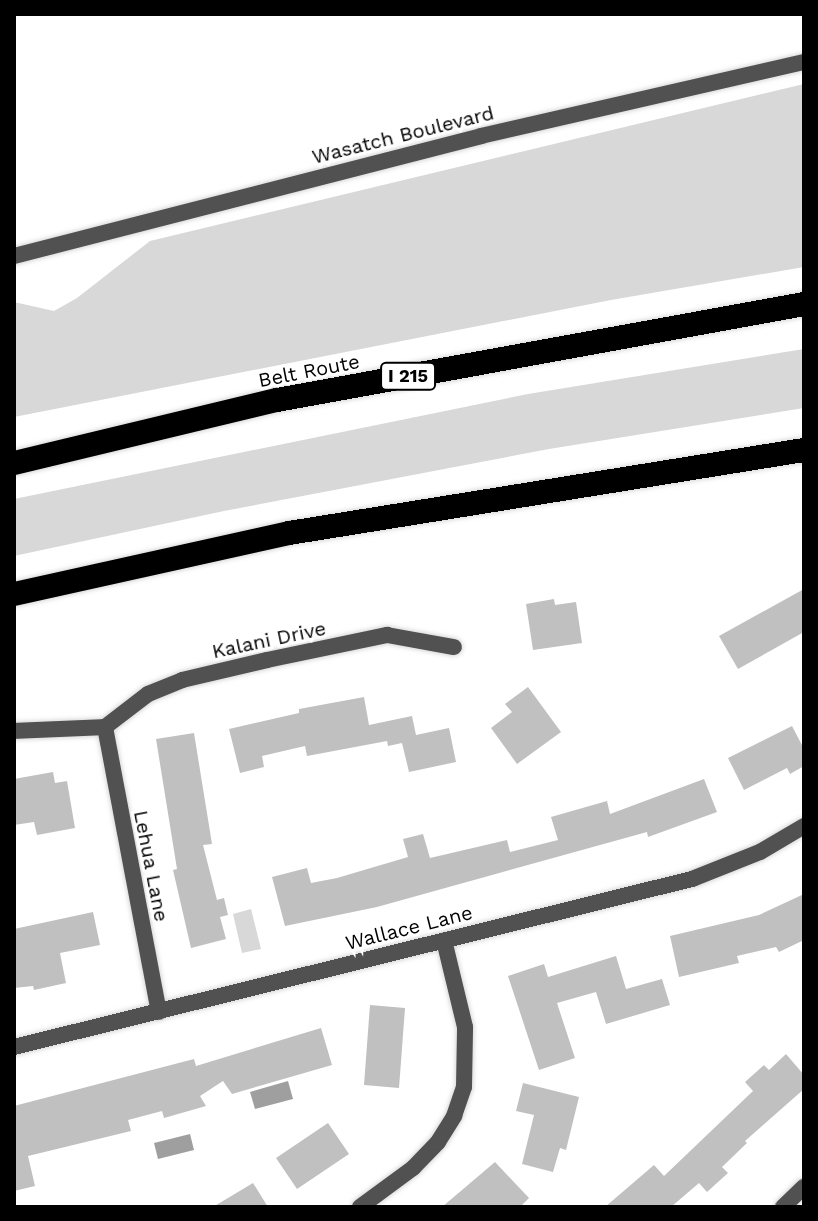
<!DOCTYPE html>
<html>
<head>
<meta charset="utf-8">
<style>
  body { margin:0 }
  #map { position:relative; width:818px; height:1221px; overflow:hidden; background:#fff; font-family:"Work Sans",sans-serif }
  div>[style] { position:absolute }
  .green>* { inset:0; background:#d8d8d8 }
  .water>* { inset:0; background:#9f9f9f }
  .building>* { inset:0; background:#c0c0c0 }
  .roads { filter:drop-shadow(0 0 2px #dbdbdb) drop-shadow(0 0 2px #dbdbdb) }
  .minor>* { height:16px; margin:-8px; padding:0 8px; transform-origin:8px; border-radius:8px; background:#515151 }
  .tertiary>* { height:16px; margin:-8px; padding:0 8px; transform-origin:8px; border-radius:8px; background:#515151 }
  .motorway>* { height:24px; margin:-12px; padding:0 12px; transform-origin:12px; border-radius:12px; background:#000 }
  span { translate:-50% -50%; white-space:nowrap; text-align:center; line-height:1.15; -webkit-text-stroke:6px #fff; paint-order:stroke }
  .shield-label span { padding:2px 6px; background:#fff; border:2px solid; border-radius:6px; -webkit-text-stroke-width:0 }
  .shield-label { font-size:18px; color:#000; font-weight:700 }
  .street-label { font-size:20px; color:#000 }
  .frame { position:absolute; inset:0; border:16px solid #000; pointer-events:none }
</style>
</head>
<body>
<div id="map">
  <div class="green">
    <div style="clip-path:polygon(804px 84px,804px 267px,611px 300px,14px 417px,14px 302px,54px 311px,77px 298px,150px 241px)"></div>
    <div style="clip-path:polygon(804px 349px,804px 408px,549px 449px,224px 511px,14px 556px,14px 499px,528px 394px)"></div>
    <div style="clip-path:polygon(251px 909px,261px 949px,242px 953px,233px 914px)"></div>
  </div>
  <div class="water">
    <div style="clip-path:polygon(288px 1081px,293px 1099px,255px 1109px,250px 1092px)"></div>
    <div style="clip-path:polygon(190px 1134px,194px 1150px,158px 1159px,154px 1143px)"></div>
  </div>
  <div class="building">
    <div style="clip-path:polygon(804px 589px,804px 632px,738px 669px,719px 636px)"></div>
    <div style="clip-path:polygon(554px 599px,555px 605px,576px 602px,582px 643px,533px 650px,526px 604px)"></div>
    <div style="clip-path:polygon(528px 687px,561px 732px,517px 764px,491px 728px,512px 712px,505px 704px)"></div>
    <div style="clip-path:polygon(364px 697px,369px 725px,412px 716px,416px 735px,449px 728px,456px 762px,409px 772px,402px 743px,388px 746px,387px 741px,307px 756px,305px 746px,262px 756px,264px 767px,240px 773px,229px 729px,299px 713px,299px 709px)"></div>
    <div style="clip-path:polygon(792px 726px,804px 749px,804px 766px,790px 774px,787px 768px,744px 790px,728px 758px)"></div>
    <div style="clip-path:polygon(194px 733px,212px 844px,203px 845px,217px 900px,224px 898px,228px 915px,220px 917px,226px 939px,191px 948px,173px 870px,177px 869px,156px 739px)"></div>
    <div style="clip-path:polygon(53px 772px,55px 783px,67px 781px,75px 828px,37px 835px,34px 822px,14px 825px,14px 779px)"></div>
    <div style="clip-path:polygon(704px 779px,717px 812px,648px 837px,647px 832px,377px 907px,285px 926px,272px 877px,307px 868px,311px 883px,337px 878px,408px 857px,403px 839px,423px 834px,430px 858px,507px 840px,510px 852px,558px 840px,551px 817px,607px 801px,610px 814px)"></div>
    <div style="clip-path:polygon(804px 894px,804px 940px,779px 952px,776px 947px,737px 956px,739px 963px,679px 977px,670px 936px,759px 915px)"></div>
    <div style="clip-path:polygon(93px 912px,100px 945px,60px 953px,66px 983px,34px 990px,33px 986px,14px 988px,14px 929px)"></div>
    <div style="clip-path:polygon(616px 956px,626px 989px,662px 979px,670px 1005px,606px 1024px,596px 992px,557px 1003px,575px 1058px,539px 1070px,508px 976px,544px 964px,548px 977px)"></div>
    <div style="clip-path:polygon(370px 1005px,405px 1008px,399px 1088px,364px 1085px)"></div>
    <div style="clip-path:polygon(321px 1028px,332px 1065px,232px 1094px,223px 1081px,200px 1096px,206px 1106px,164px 1118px,162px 1111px,128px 1120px,131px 1131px,28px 1156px,35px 1186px,14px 1191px,14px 1106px,194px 1059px,196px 1066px)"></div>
    <div style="clip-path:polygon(786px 1054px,804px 1075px,804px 1089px,745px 1141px,747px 1143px,722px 1167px,728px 1173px,707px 1192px,699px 1183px,671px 1207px,605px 1207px,654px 1165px,664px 1176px,753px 1091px,745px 1082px,764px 1065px,769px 1070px)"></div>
    <div style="clip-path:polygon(523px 1083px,579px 1097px,566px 1150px,560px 1148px,553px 1172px,522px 1164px,534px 1115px,516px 1111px)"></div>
    <div style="clip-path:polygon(328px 1123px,349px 1154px,297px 1189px,276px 1158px)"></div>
    <div style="clip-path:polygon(495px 1162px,529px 1198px,520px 1207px,442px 1207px)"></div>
    <div style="clip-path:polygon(253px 1183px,268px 1207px,213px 1207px)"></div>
  </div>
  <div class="roads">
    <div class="minor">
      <div style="left:105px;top:727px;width:54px;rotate:-37.5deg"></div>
      <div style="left:148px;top:694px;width:37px;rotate:-22deg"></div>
      <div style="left:182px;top:680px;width:87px;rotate:-13.2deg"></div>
      <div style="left:267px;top:660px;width:123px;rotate:-11.8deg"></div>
      <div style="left:387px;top:635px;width:68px;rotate:10.2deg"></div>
      <div style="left:105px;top:727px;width:290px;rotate:79.3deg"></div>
      <div style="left:14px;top:731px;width:91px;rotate:-2.5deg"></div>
      <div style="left:14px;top:1047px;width:699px;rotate:-13.92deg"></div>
      <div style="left:692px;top:879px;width:73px;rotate:-21.7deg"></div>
      <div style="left:760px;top:852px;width:51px;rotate:-30.6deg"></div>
      <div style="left:360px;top:1207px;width:66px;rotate:-36.3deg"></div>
      <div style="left:413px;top:1168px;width:36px;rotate:-46deg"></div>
      <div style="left:438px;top:1142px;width:31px;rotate:-58deg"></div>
      <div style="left:454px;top:1116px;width:31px;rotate:-71deg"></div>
      <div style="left:464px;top:1087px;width:60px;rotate:-89deg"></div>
      <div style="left:465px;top:1027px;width:89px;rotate:-103.6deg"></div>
      <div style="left:783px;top:1207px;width:29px;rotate:-44deg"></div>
    </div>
    <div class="tertiary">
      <div style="left:14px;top:256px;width:482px;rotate:-14.4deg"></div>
      <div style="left:481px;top:136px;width:331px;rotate:-12.9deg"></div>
    </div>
    <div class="motorway">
      <div style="left:14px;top:463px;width:270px;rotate:-13.5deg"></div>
      <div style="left:277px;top:400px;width:536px;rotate:-10.32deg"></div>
      <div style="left:14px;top:594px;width:282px;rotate:-12.5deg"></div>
      <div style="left:289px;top:533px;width:522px;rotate:-9.16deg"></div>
    </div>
  </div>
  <div class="shield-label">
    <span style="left:408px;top:376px">I 215</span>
  </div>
  <div class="street-label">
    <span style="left:403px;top:135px;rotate:-14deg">Wasatch Boulevard</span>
    <span style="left:309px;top:371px;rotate:-11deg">Belt Route</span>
    <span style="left:269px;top:640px;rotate:-12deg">Kalani Drive</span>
    <span style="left:151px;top:866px;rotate:79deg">Lehua Lane</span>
    <span style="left:409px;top:928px;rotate:-14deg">Wallace Lane</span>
  </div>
  <div class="frame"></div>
</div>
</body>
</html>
